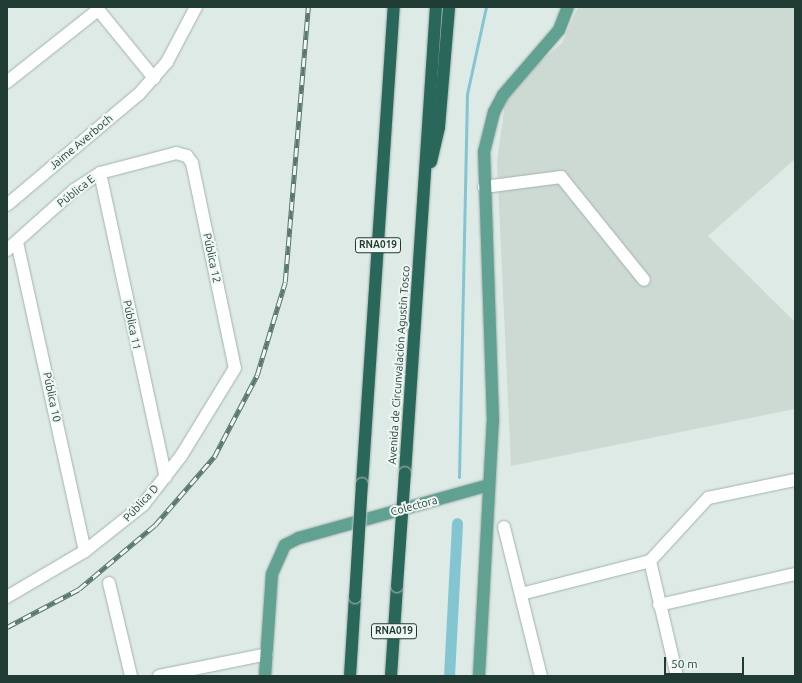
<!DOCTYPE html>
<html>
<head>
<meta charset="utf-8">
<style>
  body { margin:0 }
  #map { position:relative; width:802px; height:683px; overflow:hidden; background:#deeae5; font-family:Ubuntu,sans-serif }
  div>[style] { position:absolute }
  .built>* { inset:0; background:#cddad4 }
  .stream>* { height:3px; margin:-1.5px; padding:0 1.5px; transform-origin:1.5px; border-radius:1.5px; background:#84c5d2 }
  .canal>* { height:11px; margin:-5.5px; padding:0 5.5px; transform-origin:5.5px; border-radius:5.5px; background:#84c5d2 }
  .roads { filter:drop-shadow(0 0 1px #a1b2ac) drop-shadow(0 0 1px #a1b2ac) }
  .minor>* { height:12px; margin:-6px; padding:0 6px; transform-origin:6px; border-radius:6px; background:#fff }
  .major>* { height:12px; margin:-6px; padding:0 6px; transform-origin:6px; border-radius:6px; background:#61a192 }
  .highway>* { height:12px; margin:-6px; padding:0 6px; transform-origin:6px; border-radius:6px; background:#2a675b }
  .rail>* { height:4.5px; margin-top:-2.25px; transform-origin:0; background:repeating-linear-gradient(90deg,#eff7f3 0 9px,#59776f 0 18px); box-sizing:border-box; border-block:1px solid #59776f }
  .bridges { filter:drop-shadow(0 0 1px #bcc4c2) drop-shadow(0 0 1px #bcc4c2) }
  .highway-bridge>* { height:12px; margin:-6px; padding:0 6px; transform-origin:6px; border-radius:6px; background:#2a675b }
  span { translate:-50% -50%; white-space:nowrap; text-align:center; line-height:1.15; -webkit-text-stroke:4px #eff7f3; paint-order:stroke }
  .shield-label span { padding:1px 3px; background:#eff7f3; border:1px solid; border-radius:3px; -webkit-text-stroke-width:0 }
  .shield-label { font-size:10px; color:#1f3b34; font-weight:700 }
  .street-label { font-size:11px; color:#1f3b34 }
  .frame { position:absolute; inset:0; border:8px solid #1f3b34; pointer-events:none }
  .scale { position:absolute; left:664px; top:657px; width:80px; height:18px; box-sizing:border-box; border:2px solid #1f3b34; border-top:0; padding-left:5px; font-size:12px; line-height:14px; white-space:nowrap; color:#1f3b34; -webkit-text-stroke:3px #eff7f3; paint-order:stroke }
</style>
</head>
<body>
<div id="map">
  <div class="built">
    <div style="clip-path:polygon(578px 7px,795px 7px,795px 159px,708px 236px,795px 322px,795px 409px,511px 466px,497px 162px,505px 103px,522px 77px,562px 43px)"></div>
  </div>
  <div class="stream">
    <div style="left:459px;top:477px;width:383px;rotate:-88.8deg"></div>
    <div style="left:467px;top:94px;width:89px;rotate:-77.7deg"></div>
  </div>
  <div class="canal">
    <div style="left:449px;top:676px;width:153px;rotate:-87deg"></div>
  </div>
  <div class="roads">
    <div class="minor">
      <div style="left:96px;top:7px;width:92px;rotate:50.8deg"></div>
      <div style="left:7px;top:82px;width:116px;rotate:-38.4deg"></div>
      <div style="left:100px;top:173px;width:311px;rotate:77.8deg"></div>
      <div style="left:484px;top:187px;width:78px;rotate:-7.4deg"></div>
      <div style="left:561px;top:177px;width:132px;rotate:51.1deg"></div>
      <div style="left:7px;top:205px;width:172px;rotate:-40.1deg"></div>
      <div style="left:139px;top:94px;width:43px;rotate:-48.8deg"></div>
      <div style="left:167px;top:62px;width:62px;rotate:-62.2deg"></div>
      <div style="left:17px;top:242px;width:316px;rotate:77.6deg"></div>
      <div style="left:7px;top:250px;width:90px;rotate:-41.8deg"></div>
      <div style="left:74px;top:190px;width:31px;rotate:-33deg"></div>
      <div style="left:100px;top:173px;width:79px;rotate:-14.7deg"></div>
      <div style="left:176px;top:153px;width:11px;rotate:15deg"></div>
      <div style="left:187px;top:156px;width:9px;rotate:54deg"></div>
      <div style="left:192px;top:163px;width:209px;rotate:78.2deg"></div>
      <div style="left:235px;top:368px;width:103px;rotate:121.5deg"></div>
      <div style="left:181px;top:456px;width:62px;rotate:127.8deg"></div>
      <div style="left:143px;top:505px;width:74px;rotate:141.6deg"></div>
      <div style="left:85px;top:551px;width:91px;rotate:149.5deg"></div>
      <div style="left:504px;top:527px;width:154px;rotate:76.1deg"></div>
      <div style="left:650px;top:561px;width:118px;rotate:76.8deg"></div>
      <div style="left:109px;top:583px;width:96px;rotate:76.7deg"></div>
      <div style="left:521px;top:594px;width:133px;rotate:-14.3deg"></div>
      <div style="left:650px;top:561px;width:86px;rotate:-47.4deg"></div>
      <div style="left:708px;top:498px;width:89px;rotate:-11.7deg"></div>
      <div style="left:659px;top:605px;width:139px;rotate:-12.8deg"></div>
      <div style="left:159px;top:676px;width:110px;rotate:-11.5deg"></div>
    </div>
    <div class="major">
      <div style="left:265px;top:676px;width:102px;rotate:-86.1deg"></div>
      <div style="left:272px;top:574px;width:32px;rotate:-66deg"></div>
      <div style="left:285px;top:545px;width:16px;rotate:-27deg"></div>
      <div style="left:299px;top:538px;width:197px;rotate:-15.6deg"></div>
      <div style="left:479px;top:676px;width:255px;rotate:-86.9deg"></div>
      <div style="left:493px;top:421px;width:269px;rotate:-91.9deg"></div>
      <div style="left:484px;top:152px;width:41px;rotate:-76deg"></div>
      <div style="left:494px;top:112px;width:19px;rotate:-62deg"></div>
      <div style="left:503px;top:95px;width:86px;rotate:-49.3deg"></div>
      <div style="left:559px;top:30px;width:25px;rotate:-69deg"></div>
    </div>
    <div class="highway">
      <div style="left:431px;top:162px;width:36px;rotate:-77deg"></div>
      <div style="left:439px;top:127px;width:120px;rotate:-85.2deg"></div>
      <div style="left:405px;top:473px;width:467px;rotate:-86.2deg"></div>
      <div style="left:362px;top:484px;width:478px;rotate:-86.2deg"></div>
      <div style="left:350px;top:676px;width:79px;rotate:-86.4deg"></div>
      <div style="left:391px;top:676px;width:90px;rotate:-86.2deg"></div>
    </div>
  </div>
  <div class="rail">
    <div style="left:7px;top:627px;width:81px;rotate:-27.8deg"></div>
    <div style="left:79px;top:589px;width:99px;rotate:-40.1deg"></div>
    <div style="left:155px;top:525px;width:90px;rotate:-49.1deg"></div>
    <div style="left:214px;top:457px;width:93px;rotate:-62.3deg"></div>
    <div style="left:257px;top:375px;width:97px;rotate:-73.2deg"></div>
    <div style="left:285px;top:282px;width:276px;rotate:-85.2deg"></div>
  </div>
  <div class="bridges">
    <div class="highway-bridge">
      <div style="left:397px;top:586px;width:113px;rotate:-86deg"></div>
      <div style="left:355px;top:597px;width:113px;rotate:-86.5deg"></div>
    </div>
  </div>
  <div class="shield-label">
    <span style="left:378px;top:245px">RNA019</span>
    <span style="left:394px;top:631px">RNA019</span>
  </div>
  <div class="street-label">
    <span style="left:81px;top:142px;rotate:-40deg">Jaime Averboch</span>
    <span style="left:76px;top:191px;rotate:-38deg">Pública E</span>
    <span style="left:212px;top:258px;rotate:78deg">Pública 12</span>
    <span style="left:132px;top:325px;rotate:78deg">Pública 11</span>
    <span style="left:399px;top:365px;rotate:-86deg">Avenida de Circunvalación Agustín Tosco</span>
    <span style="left:52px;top:397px;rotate:78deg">Pública 10</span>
    <span style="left:141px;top:503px;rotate:-47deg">Pública D</span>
    <span style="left:414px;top:506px;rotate:-15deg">Colectora</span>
  </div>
  <div class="frame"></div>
  <div class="scale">50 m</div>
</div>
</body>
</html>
